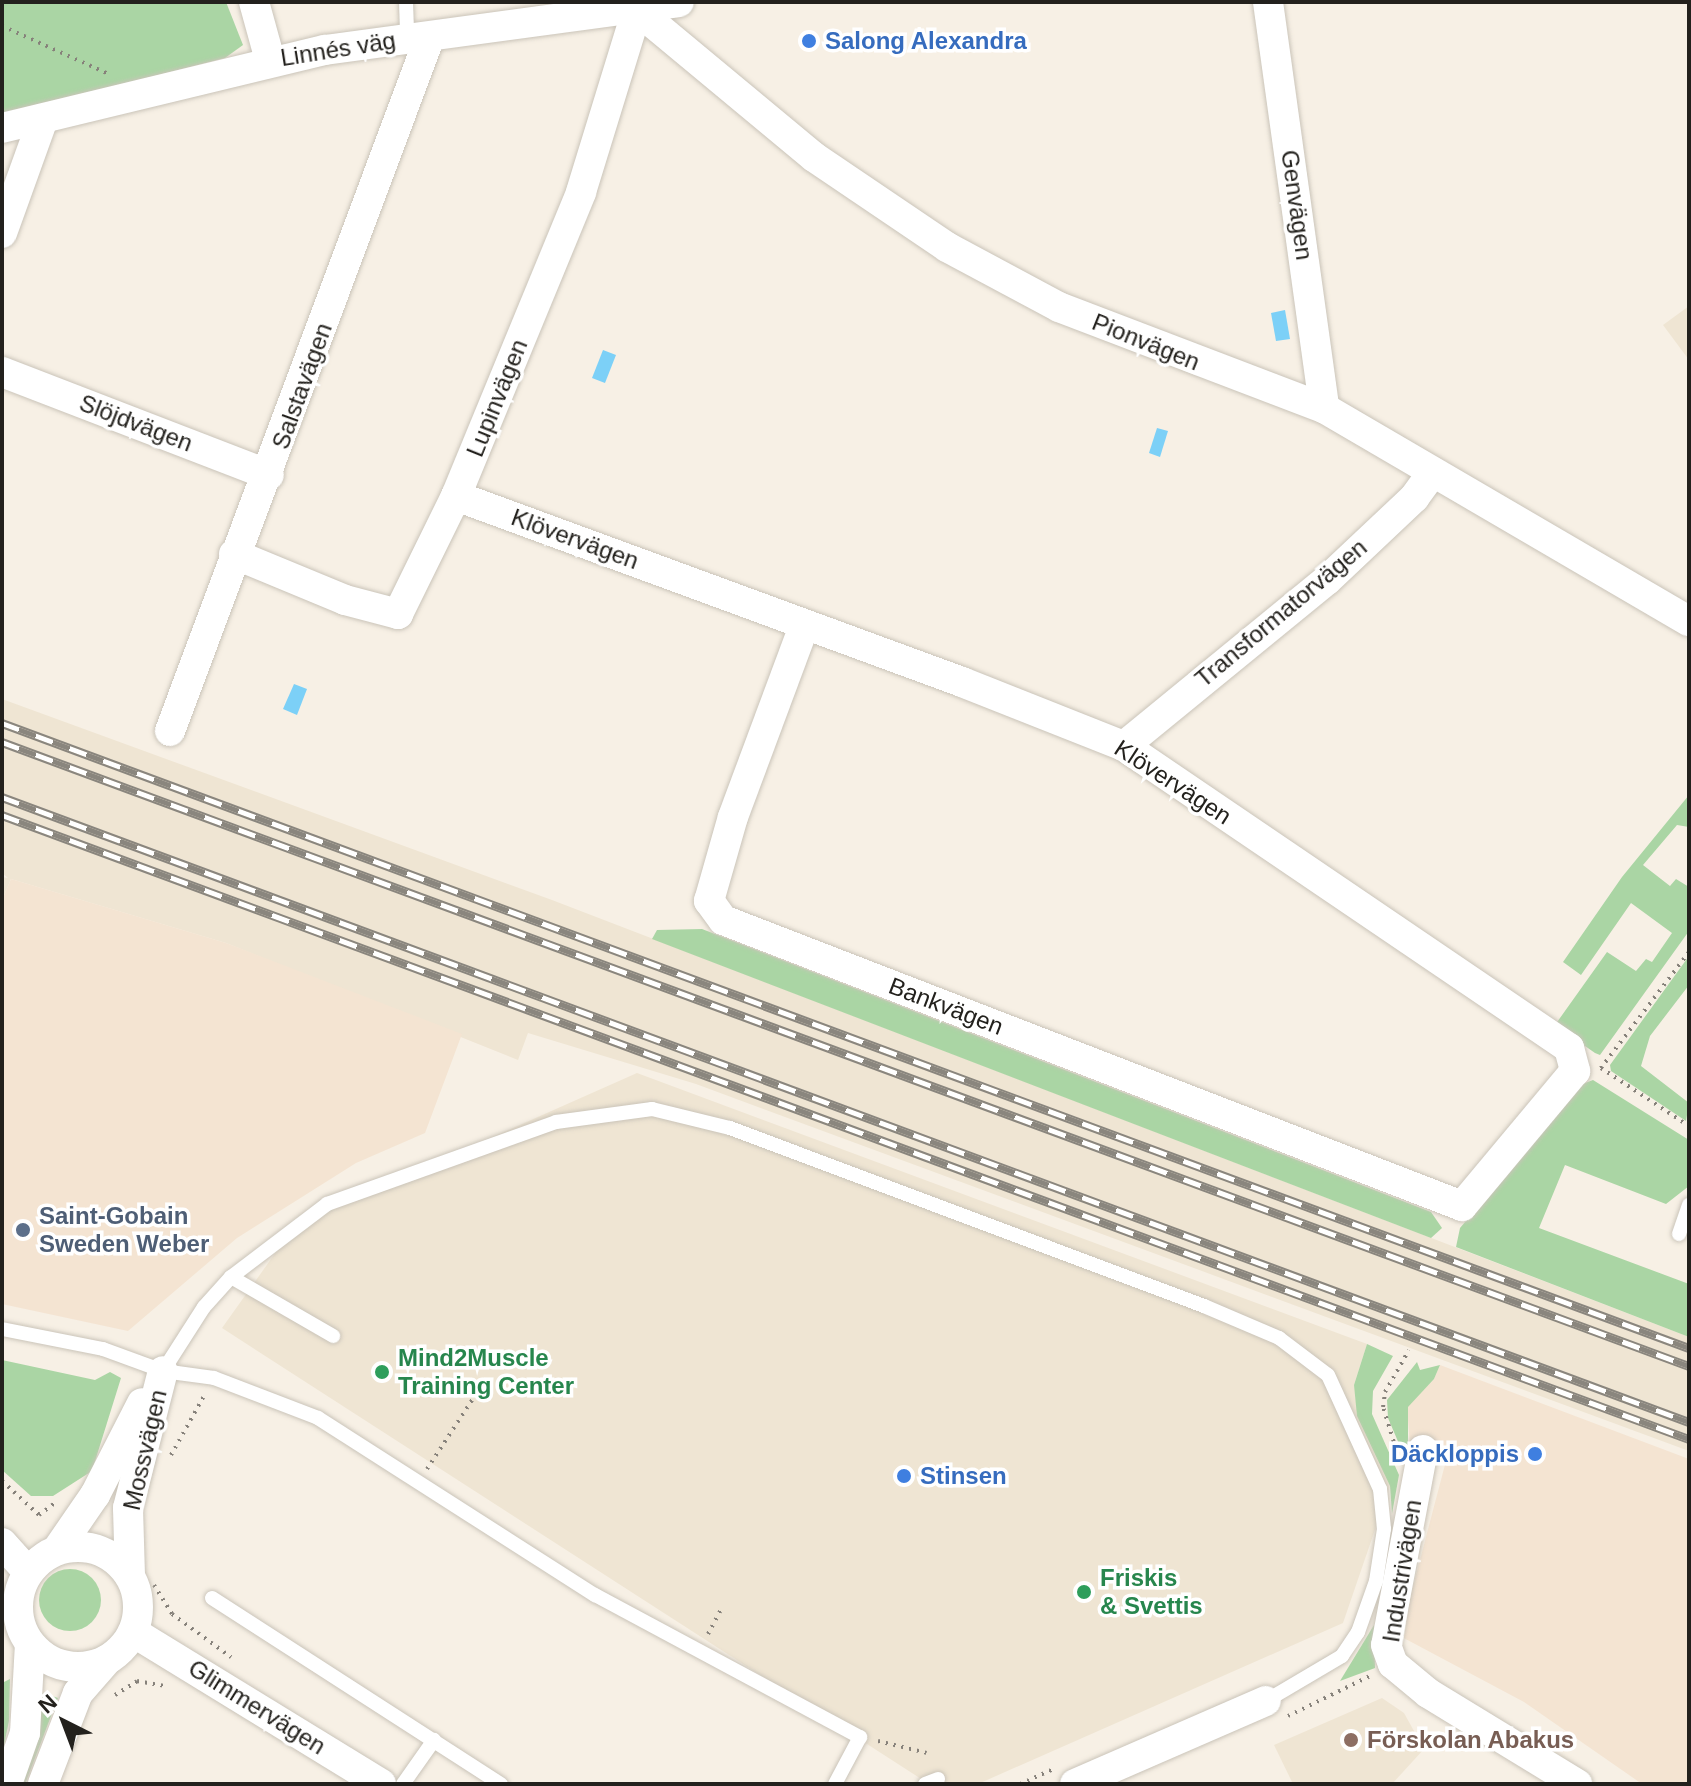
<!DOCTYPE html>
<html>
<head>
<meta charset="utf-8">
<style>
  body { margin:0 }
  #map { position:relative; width:1691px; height:1786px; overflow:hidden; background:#f7f0e5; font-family:Helvetica,sans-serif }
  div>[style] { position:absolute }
  .built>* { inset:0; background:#efe5d3 }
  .industrial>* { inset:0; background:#f4e4d2 }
  .green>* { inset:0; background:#aad5a4 }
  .round { border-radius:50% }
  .water>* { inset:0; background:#7cd0f7 }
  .path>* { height:4px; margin-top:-2px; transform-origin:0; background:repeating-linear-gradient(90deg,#86817a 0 2px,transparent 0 8px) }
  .roads { filter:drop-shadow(0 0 2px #cac4b9) drop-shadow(0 0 2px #cac4b9) }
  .service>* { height:14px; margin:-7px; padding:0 7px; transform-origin:7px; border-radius:7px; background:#fff }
  .minor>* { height:30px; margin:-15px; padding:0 15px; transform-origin:15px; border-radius:15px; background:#fff }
  .minor>.ring { margin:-15px; padding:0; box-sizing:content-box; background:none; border:30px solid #fff; border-radius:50% }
  .rail>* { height:9px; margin-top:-4.5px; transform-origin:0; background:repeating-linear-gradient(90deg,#fff 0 18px,#8a867e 0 36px); box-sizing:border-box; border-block:2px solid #8a867e }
  .dots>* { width:22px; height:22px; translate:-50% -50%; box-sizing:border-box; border:4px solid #fff; border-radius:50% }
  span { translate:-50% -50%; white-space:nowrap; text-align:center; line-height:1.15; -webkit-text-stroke:7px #fff; paint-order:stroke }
  .shop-label { font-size:24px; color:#366cbe; font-weight:700 }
  .left { translate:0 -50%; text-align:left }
  .right { translate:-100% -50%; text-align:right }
  .street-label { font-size:24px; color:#23211d }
  .service-label { font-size:24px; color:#4e5e75; font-weight:700 }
  .leisure-label { font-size:24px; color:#27864d; font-weight:700 }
  .education-label { font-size:24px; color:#785e54; font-weight:700 }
  .frame { position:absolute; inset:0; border:4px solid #23211d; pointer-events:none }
  .north { position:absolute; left:24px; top:1682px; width:80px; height:80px; -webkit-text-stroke:6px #fff; paint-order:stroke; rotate:318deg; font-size:22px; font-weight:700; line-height:32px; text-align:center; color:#23211d }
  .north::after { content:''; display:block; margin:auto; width:28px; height:36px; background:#23211d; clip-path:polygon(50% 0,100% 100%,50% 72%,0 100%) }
</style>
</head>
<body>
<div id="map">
  <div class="built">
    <div style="clip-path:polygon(1689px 306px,1689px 360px,1663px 325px)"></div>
    <div style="clip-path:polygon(2px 699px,552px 900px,1689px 1337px,1689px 1451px,696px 1084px,528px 1033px,518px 1060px,226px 943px,11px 879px,2px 900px,2px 877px,8px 878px,2px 873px)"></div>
    <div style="clip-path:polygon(637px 1073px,1367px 1344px,1354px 1385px,1390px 1486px,1343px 1623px,978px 1784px,929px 1784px,222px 1328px,281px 1245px,330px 1209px)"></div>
    <div style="clip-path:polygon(1382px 1698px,1404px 1713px,1424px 1749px,1392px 1784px,1293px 1784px,1274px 1745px)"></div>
  </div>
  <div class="industrial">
    <div style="clip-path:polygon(11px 879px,226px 943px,462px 1034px,425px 1133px,356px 1163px,237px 1238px,128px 1331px,2px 1304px,2px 900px)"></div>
    <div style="clip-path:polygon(1440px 1365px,1689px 1459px,1689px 1784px,1642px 1784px,1524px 1702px,1400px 1636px,1447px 1457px,1410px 1446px,1407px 1407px,1434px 1379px)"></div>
  </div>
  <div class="green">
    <div style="clip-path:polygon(2px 2px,226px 2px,243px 45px,225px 58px,2px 115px)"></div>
    <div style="clip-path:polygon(1689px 795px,1689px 827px,1677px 825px,1643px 865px,1670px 886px,1676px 879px,1689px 887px,1689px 931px,1600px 1055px,1595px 1053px,1555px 1025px,1607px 952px,1636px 971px,1646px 959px,1652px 962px,1672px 933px,1631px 903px,1581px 975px,1563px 962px,1622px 877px)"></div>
    <div style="clip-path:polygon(702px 929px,1431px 1212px,1442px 1228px,1431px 1238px,652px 939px,657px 930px)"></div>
    <div style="clip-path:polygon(1689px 956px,1689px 985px,1650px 1036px,1641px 1066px,1689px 1103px,1686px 1121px,1611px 1071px,1610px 1065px)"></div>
    <div style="clip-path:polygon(1593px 1080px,1689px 1140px,1689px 1186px,1666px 1204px,1565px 1165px,1539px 1228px,1689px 1284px,1689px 1337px,1456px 1247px,1460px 1228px,1580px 1085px)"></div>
    <div style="clip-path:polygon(1367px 1344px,1393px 1356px,1373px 1391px,1372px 1414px,1399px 1475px,1392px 1514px,1390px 1486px,1357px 1416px,1354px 1385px)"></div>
    <div style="clip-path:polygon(2px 1360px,95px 1380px,110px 1372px,121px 1378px,92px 1471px,53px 1496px,31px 1496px,2px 1470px)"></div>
    <div style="clip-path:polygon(1417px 1362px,1420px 1370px,1440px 1365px,1434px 1379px,1408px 1407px,1408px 1465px,1388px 1418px,1387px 1400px)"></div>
    <div class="round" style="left:39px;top:1569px;width:62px;height:62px"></div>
    <div style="clip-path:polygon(1374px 1625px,1375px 1668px,1340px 1681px)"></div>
    <div style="clip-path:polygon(10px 1679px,9px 1721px,2px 1755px,2px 1683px)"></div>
    <div style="clip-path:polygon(43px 1693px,58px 1698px,25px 1784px,15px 1784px)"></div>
  </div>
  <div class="water">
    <div style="clip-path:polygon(1285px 310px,1290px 339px,1276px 341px,1271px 313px)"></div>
    <div style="clip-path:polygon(603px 350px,616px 355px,605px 383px,592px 378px)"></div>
    <div style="clip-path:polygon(1157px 428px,1168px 431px,1160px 457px,1149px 453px)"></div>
    <div style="clip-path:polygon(294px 684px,307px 689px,297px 715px,283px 709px)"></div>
  </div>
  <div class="path">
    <div style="left:2px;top:26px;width:117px;rotate:24.2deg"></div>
    <div style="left:1689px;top:952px;width:146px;rotate:127.2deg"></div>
    <div style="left:1601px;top:1068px;width:105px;rotate:33.4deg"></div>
    <div style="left:1396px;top:1449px;width:44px;rotate:-107.2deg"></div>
    <div style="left:1383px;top:1407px;width:15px;rotate:-82deg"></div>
    <div style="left:1385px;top:1392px;width:48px;rotate:-60.3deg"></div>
    <div style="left:171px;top:1455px;width:68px;rotate:-60.8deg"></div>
    <div style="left:427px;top:1469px;width:90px;rotate:-56.8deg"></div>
    <div style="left:2px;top:1481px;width:50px;rotate:42.6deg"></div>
    <div style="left:39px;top:1515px;width:20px;rotate:-37deg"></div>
    <div style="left:154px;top:1585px;width:34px;rotate:58deg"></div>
    <div style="left:172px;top:1614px;width:73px;rotate:36.1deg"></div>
    <div style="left:708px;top:1634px;width:30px;rotate:-62deg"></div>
    <div style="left:115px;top:1695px;width:26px;rotate:-32deg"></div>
    <div style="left:137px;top:1681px;width:28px;rotate:10deg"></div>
    <div style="left:1288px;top:1716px;width:91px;rotate:-26deg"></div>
    <div style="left:878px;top:1741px;width:50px;rotate:13.8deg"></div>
    <div style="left:1020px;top:1784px;width:37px;rotate:-24deg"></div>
  </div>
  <div class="roads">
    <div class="service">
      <div style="left:406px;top:2px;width:35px;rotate:88deg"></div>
      <div style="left:1679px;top:1234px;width:31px;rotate:-71deg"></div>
      <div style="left:231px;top:1277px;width:118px;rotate:30deg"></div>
      <div style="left:2px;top:1329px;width:103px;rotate:11.2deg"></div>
      <div style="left:103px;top:1349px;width:64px;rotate:20.1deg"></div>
      <div style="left:163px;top:1371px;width:51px;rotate:7.8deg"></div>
      <div style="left:214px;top:1378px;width:111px;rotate:21deg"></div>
      <div style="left:318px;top:1418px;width:329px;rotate:32.6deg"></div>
      <div style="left:595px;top:1595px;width:301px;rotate:28.2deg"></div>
      <div style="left:860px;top:1737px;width:53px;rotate:118deg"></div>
      <div style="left:163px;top:1371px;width:76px;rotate:-57.4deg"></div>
      <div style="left:204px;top:1307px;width:40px;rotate:-48deg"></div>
      <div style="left:231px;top:1277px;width:121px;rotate:-37.2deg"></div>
      <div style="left:327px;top:1204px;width:243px;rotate:-19.7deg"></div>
      <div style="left:556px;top:1122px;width:97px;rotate:-7.7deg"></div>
      <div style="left:652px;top:1109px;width:80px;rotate:13.7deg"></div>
      <div style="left:730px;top:1128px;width:506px;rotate:20.58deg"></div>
      <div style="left:1204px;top:1306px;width:82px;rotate:23.1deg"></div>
      <div style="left:1279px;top:1338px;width:61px;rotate:37.1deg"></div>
      <div style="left:1328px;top:1375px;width:125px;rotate:65.5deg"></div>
      <div style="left:1380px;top:1489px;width:40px;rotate:84.3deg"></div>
      <div style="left:1384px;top:1529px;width:53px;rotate:98.7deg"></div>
      <div style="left:1376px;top:1581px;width:54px;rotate:109.4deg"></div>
      <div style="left:1358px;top:1632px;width:29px;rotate:124deg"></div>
      <div style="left:1342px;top:1656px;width:88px;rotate:149.4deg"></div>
      <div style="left:212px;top:1598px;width:344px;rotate:32.8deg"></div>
      <div style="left:403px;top:1784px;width:54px;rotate:-54.8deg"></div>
      <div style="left:925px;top:1784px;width:14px;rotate:-21deg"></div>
    </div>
    <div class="minor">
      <div style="left:254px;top:2px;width:60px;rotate:74.6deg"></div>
      <div style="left:1268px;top:2px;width:410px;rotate:82.1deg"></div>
      <div style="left:2px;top:128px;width:332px;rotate:-13.6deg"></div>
      <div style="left:325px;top:50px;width:357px;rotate:-7.7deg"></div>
      <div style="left:2px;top:233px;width:121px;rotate:-70.2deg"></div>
      <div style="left:2px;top:372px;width:286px;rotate:21.1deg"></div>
      <div style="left:456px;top:496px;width:539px;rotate:20.18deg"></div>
      <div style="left:962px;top:682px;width:174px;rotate:21.6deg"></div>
      <div style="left:1124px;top:746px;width:538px;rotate:34.16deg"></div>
      <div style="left:1569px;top:1048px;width:24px;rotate:75deg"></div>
      <div style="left:1575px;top:1071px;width:176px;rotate:129.9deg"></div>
      <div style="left:1462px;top:1206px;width:792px;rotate:-158.84deg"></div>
      <div style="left:723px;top:920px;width:24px;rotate:-126deg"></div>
      <div style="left:709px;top:901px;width:87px;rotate:-74.1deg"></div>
      <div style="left:733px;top:817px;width:204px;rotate:-69.6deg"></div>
      <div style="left:234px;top:554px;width:120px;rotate:22.5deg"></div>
      <div style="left:345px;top:600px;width:55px;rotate:14.8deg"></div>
      <div style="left:398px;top:614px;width:131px;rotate:-63.8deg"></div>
      <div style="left:456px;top:496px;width:329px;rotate:-67.6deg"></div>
      <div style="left:581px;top:192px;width:190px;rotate:-72.9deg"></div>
      <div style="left:637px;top:10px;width:230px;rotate:39.7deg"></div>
      <div style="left:814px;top:157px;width:161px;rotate:34.1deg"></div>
      <div style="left:947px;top:247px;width:127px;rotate:28.2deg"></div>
      <div style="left:1059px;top:307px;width:284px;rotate:20.9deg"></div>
      <div style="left:1324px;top:408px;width:423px;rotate:30.3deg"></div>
      <div style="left:170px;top:731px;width:739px;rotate:-69.48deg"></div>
      <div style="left:1124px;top:746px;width:262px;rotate:-39.3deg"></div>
      <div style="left:1327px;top:580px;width:120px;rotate:-43.3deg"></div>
      <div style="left:1414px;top:498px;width:31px;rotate:-54deg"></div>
      <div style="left:1423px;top:1450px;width:198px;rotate:100.7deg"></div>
      <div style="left:1386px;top:1645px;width:20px;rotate:70deg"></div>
      <div style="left:1393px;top:1664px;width:45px;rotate:39.6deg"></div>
      <div style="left:1428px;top:1693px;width:175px;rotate:31.4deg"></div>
      <div style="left:2px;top:1543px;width:39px;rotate:48deg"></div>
      <div class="ring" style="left:18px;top:1547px;width:90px;height:90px"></div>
      <div style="left:57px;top:1550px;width:67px;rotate:-55.4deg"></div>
      <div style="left:95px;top:1495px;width:103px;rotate:-62.9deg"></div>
      <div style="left:130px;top:1576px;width:68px;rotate:-91.7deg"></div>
      <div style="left:128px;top:1508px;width:141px;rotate:-75.7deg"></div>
      <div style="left:133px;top:1632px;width:291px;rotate:31.5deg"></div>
      <div style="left:7px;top:1784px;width:54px;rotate:-70.6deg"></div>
      <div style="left:25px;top:1733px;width:89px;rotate:-86.8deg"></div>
      <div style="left:43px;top:1784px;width:97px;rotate:-69deg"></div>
      <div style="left:78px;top:1693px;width:44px;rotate:-48.7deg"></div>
      <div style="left:1075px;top:1784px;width:208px;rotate:-23.5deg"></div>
    </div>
  </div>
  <div class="rail">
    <div style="left:2px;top:723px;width:1799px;rotate:20.33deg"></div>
    <div style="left:2px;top:742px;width:1799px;rotate:20.3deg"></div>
    <div style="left:2px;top:797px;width:1799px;rotate:20.33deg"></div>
    <div style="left:2px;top:815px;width:1799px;rotate:20.3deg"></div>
  </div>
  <div class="dots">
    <div style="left:809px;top:41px;background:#3f7fe0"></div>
    <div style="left:23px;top:1230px;background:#5c6f8a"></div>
    <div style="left:382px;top:1372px;background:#2e9e5b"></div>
    <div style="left:1535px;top:1454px;background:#3f7fe0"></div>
    <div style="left:904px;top:1476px;background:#3f7fe0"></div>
    <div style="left:1084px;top:1592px;background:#2e9e5b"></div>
    <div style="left:1351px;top:1740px;background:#8d6e63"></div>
  </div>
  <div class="shop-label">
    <span class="left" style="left:825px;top:41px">Salong Alexandra</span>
    <span class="right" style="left:1519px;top:1454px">Däckloppis</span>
    <span class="left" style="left:920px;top:1476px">Stinsen</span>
  </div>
  <div class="street-label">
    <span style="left:338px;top:49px;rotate:-9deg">Linnés väg</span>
    <span style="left:1297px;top:205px;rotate:82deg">Genvägen</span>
    <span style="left:1146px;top:342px;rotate:22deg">Pionvägen</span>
    <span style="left:302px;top:386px;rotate:-70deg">Salstavägen</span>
    <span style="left:497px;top:398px;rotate:-68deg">Lupinvägen</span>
    <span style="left:136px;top:423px;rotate:21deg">Slöjdvägen</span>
    <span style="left:575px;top:539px;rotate:20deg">Klövervägen</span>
    <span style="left:1281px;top:613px;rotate:-40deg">Transformatorvägen</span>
    <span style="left:1173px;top:782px;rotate:33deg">Klövervägen</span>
    <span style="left:946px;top:1006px;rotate:21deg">Bankvägen</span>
    <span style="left:145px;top:1450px;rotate:-77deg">Mossvägen</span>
    <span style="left:1402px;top:1571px;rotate:-81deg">Industrivägen</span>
    <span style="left:257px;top:1707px;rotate:32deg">Glimmervägen</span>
  </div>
  <div class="service-label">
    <span class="left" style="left:39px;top:1230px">Saint-Gobain<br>Sweden Weber</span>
  </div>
  <div class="leisure-label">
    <span class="left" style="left:398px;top:1372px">Mind2Muscle<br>Training Center</span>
    <span class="left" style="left:1100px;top:1592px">Friskis<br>&amp; Svettis</span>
  </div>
  <div class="education-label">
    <span class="left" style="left:1367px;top:1740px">Förskolan Abakus</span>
  </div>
  <div class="frame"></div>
  <div class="north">N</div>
</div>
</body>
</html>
